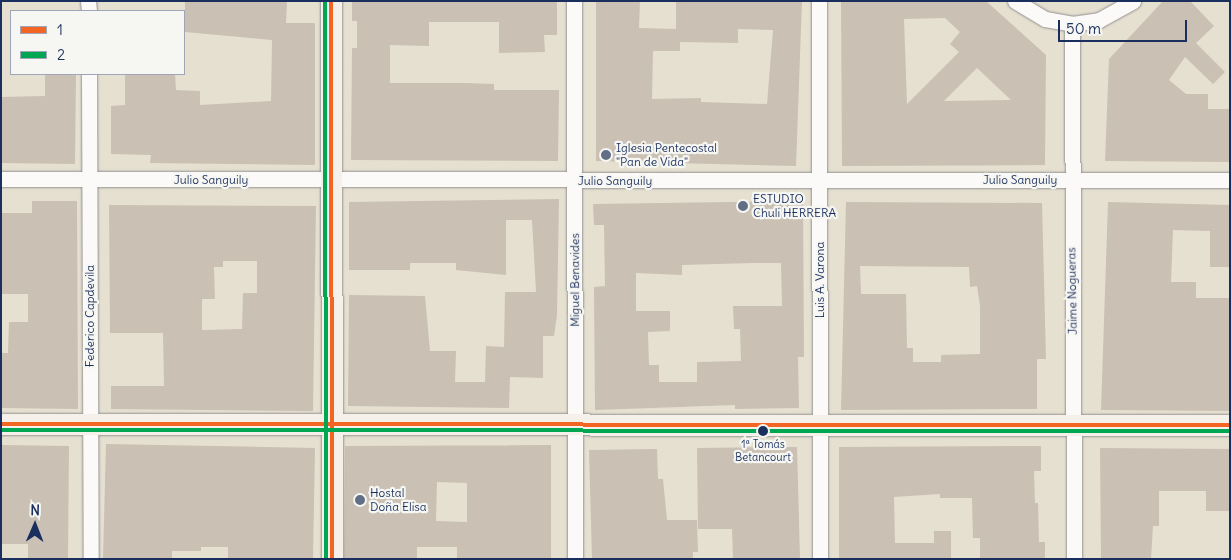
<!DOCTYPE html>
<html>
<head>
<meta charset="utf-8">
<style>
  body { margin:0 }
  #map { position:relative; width:1231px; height:560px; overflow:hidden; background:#e6e0d1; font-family:Delius,sans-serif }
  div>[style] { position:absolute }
  .building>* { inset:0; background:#cac0b3 }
  .roads { filter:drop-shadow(0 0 1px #919191) drop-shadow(0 0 1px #919191) }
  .street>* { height:15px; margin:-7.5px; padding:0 7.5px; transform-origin:7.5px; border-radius:7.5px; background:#fbfaf8 }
  .secondary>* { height:21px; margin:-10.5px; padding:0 10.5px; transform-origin:10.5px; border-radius:10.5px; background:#f5f1ea }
  .bus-1>* { height:4px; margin:-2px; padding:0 2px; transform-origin:2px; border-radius:2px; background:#f26522 }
  .bus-2>* { height:4px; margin:-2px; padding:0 2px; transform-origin:2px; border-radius:2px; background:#00a651 }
  .dots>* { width:14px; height:14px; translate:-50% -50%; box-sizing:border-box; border:2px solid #f6f6f2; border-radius:50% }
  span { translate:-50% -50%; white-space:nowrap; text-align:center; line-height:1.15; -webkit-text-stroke:4.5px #f6f6f2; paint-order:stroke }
  .bus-label { font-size:11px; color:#1b2f5e }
  .poi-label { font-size:12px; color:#1b2f5e }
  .left { translate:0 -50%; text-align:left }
  .street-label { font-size:12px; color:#1b2f5e }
  .frame { position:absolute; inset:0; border:2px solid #1b2f5e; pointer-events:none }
  .legend { position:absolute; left:10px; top:10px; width:175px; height:65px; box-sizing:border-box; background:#f6f6f2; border:1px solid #9ea6b7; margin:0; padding:6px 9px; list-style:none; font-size:15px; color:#1b2f5e }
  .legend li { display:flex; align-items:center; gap:10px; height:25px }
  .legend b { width:25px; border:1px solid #9ea6b7 }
  .north { position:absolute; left:10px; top:500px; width:50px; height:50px; -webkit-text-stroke:4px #f6f6f2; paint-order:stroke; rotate:1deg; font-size:14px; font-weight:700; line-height:20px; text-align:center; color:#1b2f5e }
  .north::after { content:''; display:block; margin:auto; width:18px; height:22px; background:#1b2f5e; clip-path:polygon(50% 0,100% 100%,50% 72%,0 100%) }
  .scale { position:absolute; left:1058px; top:20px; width:129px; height:22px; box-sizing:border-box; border:2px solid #1b2f5e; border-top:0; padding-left:6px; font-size:15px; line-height:18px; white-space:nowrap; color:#1b2f5e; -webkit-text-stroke:4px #f6f6f2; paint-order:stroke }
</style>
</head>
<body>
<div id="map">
  <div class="building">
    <div style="clip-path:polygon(185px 1px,287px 1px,286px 23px,315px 23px,315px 165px,150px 163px,151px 155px,111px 154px,111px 106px,125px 105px,125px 74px,175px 74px,176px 90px,200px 91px,200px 105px,271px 101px,272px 40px,185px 32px)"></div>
    <div style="clip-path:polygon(352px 1px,557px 1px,557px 35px,544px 35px,545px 52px,499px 53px,499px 22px,429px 22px,429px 46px,390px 45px,390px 83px,466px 83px,494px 84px,494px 90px,559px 90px,558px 161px,351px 160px,352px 48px,357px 48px,357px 21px,352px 21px)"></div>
    <div style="clip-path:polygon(evenodd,596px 1px,640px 1px,639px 28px,676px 29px,676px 1px,802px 1px,796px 166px,596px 161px,596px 1px,738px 29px,773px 30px,767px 104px,701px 102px,701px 98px,652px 99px,653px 51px,680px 51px,680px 42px,738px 43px,738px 29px)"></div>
    <div style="clip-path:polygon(evenodd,841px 1px,986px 1px,1046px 55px,1045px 165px,842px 166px,841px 1px,945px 18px,960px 32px,950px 44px,959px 52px,907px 104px,904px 19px,945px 18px,841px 1px,977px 68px,1011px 100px,944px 101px,977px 68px)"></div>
    <div style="clip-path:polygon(1163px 1px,1190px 1px,1214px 26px,1196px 43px,1225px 72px,1213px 84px,1185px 57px,1169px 80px,1186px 94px,1208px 94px,1208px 109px,1230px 109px,1230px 162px,1105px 161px,1109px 59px)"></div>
    <div style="clip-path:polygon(45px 74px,76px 74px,75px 164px,1px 163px,1px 97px,45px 96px)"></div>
    <div style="clip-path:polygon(559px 199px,557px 315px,554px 336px,543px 336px,543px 378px,510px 377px,509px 408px,348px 406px,349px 295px,425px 296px,430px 351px,456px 351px,455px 382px,485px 382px,486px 346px,504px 347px,505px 292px,536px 292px,532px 220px,506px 220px,506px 275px,456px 270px,456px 263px,410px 263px,410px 270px,349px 270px,349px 202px)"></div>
    <div style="clip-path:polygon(32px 201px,77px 201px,78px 409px,1px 408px,1px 353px,8px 353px,9px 322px,28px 322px,28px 294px,1px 294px,1px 213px,32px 213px)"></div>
    <div style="clip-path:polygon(evenodd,803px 201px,804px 357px,798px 357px,799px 408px,735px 409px,735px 405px,595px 410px,594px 287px,605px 286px,604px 225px,594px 225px,593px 204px,803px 201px,752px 263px,781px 263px,782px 306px,733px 306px,734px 329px,740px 329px,741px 361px,697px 362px,697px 382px,659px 382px,659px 365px,649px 365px,648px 332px,670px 331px,670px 311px,636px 311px,636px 273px,682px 275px,682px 265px,752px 263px)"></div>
    <div style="clip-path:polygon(evenodd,846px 202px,1042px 203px,1046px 359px,1037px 359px,1037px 409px,841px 410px,846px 202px,860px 266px,969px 267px,970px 287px,977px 286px,980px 306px,980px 354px,941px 355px,941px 362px,913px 362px,913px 348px,907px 348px,906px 294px,861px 294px,860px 266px)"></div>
    <div style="clip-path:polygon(1108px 202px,1230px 205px,1230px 267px,1210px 267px,1210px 231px,1173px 230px,1171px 282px,1196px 282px,1196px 298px,1230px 298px,1230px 411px,1101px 410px)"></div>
    <div style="clip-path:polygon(evenodd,109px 205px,316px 206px,313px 411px,111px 409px,111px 386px,164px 386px,163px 333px,110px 333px,109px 205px,223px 261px,257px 261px,257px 293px,243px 293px,242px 329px,202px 330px,202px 299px,215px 299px,214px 267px,223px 267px,223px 261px)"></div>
    <div style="clip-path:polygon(106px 444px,315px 448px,313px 559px,228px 559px,228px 547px,201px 547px,201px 551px,172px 551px,172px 559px,103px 559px)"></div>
    <div style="clip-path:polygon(1px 445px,69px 446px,68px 559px,28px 559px,28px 544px,1px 544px)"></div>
    <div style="clip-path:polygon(evenodd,551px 445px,551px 559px,457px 559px,457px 547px,417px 547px,417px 559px,344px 559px,345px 446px,551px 445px,437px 482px,467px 483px,467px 522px,436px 521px,437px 482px)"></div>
    <div style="clip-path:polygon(1041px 446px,1041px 471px,1034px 471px,1035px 503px,1038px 503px,1039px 542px,1045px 542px,1045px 559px,980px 559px,980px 538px,973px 538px,972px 498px,940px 498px,940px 494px,894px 497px,895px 543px,934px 543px,934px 531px,951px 531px,951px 559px,839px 559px,839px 447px)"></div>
    <div style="clip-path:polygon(797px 447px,800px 559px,733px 559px,732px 529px,698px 529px,697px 448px)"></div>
    <div style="clip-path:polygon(1100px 448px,1230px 449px,1230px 511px,1206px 511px,1206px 491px,1159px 491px,1159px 526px,1153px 526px,1151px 559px,1101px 559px)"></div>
    <div style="clip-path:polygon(657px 449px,658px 479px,663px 479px,667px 520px,697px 520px,698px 552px,693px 552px,693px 559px,592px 559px,589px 450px)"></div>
  </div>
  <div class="roads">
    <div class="street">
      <div style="left:88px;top:1px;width:10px;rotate:84deg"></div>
      <div style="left:574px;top:1px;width:558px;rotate:89.9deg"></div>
      <div style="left:819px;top:1px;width:558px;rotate:89.9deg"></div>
      <div style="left:1015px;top:1px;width:35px;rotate:31deg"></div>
      <div style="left:1045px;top:19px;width:27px;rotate:10deg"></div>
      <div style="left:1072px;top:24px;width:27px;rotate:-8deg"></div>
      <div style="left:1099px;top:20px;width:39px;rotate:-29deg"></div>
      <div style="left:1072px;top:24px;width:535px;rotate:89.79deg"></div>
      <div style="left:89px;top:74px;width:485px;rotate:89.8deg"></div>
      <div style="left:1px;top:179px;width:1229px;rotate:0.05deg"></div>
    </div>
    <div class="secondary">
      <div style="left:331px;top:1px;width:558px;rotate:89.9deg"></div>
      <div style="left:1px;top:424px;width:1229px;rotate:0.05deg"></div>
    </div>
  </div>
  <div class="bus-1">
    <div style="left:331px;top:1px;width:558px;rotate:89.9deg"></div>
    <div style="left:1px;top:424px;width:1229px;rotate:0.05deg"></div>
  </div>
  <div class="bus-2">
    <div style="left:325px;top:1px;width:558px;rotate:89.9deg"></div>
    <div style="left:1px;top:430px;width:1229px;rotate:0.05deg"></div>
  </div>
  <div class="dots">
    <div style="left:606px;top:155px;background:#626d86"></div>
    <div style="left:743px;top:206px;background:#626d86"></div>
    <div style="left:763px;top:431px;background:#1b2f5e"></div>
    <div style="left:360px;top:500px;background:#626d86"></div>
  </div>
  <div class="bus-label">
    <span style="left:763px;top:451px">1ª Tomás<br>Betancourt</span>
  </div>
  <div class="poi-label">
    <span class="left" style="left:616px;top:155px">Iglesia Pentecostal<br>"Pan de Vida"</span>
    <span class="left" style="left:753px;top:206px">ESTUDIO<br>Chuli HERRERA</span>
    <span class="left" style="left:370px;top:500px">Hostal<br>Doña Elisa</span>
  </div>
  <div class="street-label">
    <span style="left:211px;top:180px">Julio Sanguily</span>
    <span style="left:1020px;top:180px">Julio Sanguily</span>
    <span style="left:615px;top:181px">Julio Sanguily</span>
    <span style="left:575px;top:280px;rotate:-90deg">Miguel Benavides</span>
    <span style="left:820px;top:280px;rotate:-90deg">Luis A. Varona</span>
    <span style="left:1072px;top:291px;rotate:-91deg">Jaime Nogueras</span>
    <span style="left:90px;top:316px;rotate:-90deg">Federico Capdevila</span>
  </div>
  <div class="frame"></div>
  <ul class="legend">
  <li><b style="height:6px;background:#f26522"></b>1</li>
  <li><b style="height:6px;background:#00a651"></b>2</li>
  </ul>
  <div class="north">N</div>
  <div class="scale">50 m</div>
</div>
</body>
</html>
